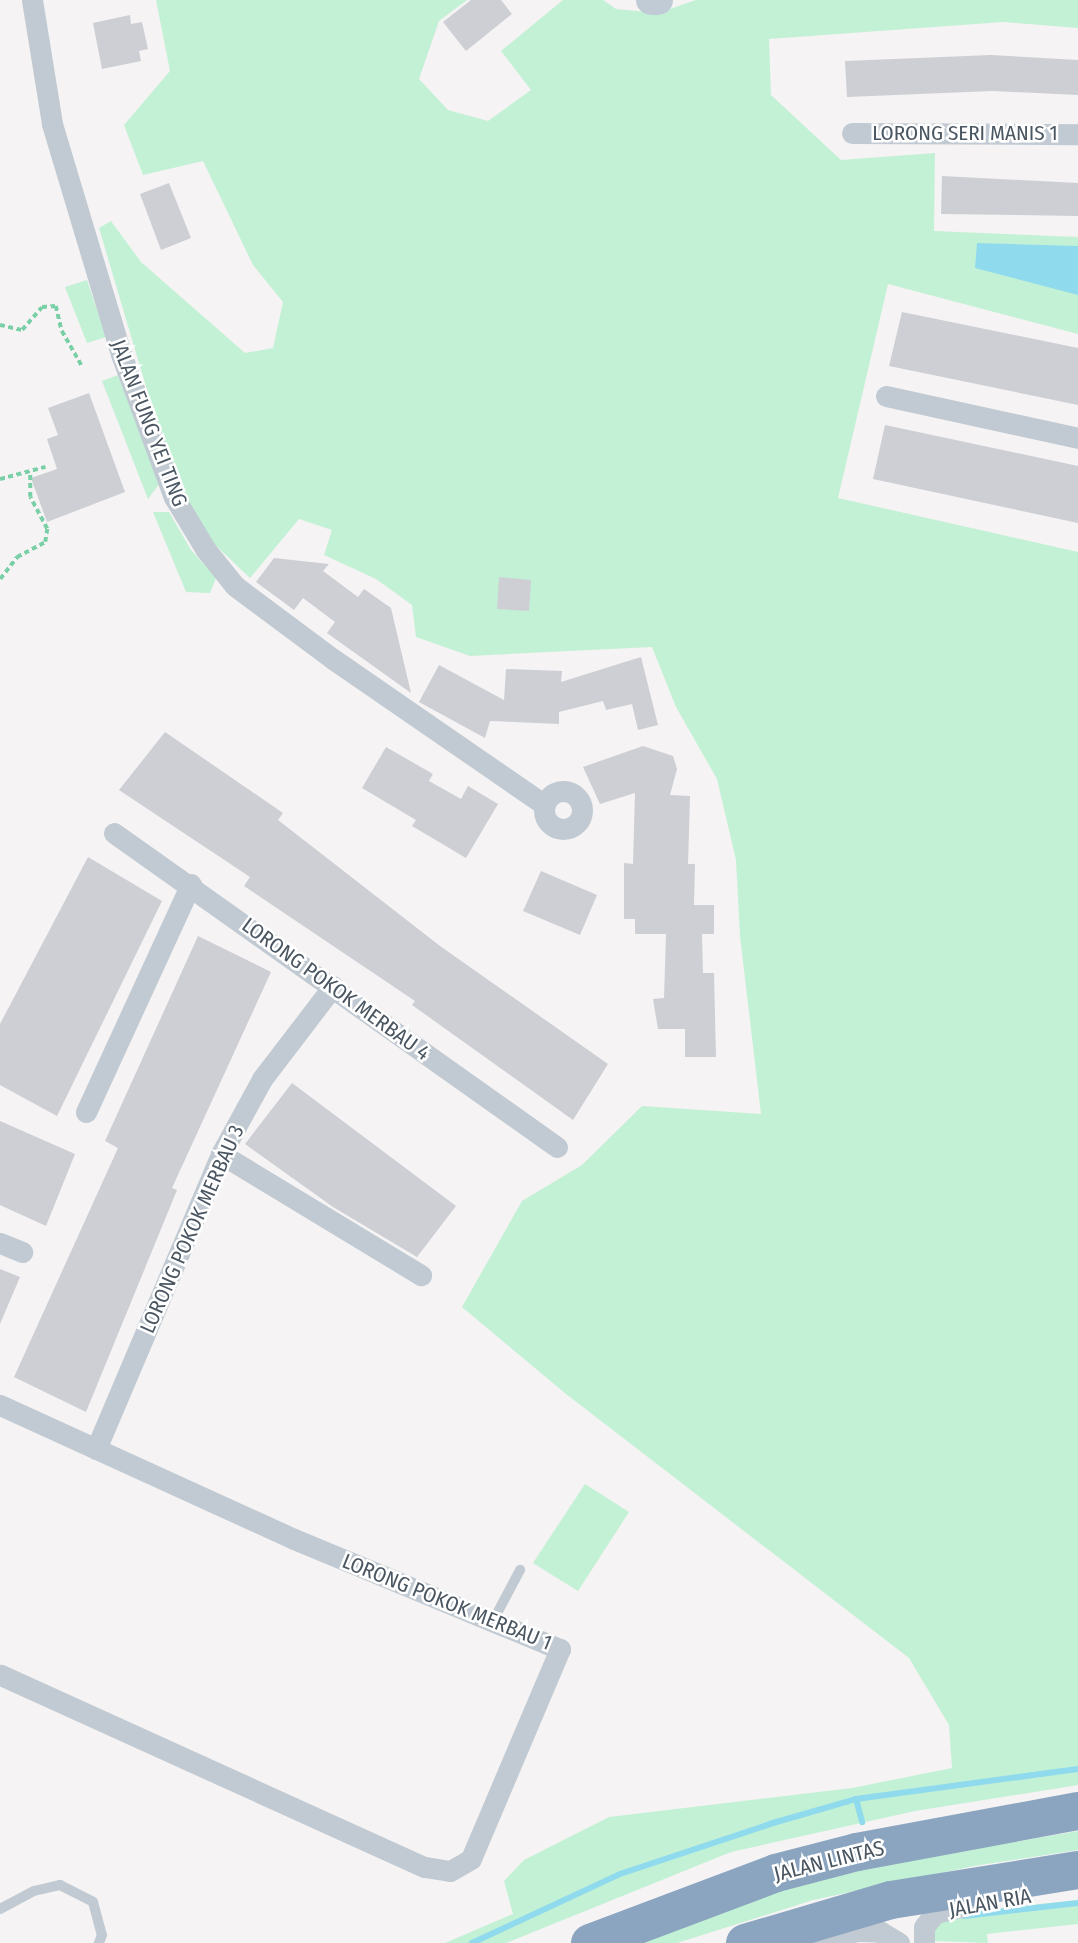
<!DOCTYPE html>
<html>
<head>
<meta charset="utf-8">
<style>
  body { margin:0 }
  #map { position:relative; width:1078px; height:1943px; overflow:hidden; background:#f5f3f3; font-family:"Fira Sans Condensed",sans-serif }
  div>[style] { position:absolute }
  .green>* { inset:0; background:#c3f1d5 }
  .water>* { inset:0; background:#90daee }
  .stream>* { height:6px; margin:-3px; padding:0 3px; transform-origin:3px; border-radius:3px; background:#90daee }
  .building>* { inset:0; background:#cdcfd5 }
  .path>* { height:3.5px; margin-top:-1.75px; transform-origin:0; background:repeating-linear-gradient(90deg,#7ad0a6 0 5px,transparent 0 8.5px) }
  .lane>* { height:10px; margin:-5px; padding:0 5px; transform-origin:5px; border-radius:5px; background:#c1cad2 }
  .street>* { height:21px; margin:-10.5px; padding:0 10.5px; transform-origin:10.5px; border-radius:10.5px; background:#c1cad2 }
  .street>.ring { margin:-10.5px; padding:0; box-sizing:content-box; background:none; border:21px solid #c1cad2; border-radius:50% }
  .secondary>* { height:30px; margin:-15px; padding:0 15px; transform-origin:15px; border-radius:15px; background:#c1cbd6 }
  .highway>* { height:38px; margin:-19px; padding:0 19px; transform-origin:19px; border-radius:19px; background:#8ba5c1 }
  span { translate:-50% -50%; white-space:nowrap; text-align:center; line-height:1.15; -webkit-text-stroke:5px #fff; paint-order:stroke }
  .street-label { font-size:21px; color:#4a5661 }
</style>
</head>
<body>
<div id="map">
  <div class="green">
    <div style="clip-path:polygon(156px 0,467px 0,439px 21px,419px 79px,448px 110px,488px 121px,531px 90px,501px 51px,563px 0,603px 0,616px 9px,658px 13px,696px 0,1078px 0,1078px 28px,1003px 22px,769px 39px,771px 95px,841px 160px,935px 153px,934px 231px,1078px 237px,1078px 334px,888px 284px,838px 498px,1078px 552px,1078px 1785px,915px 1811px,731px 1852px,506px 1943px,445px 1943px,513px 1914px,504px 1881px,524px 1860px,609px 1817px,852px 1788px,952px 1768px,949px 1725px,909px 1658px,566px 1394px,462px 1307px,522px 1201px,582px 1165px,642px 1106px,761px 1114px,740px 936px,736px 860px,717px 779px,676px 707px,652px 647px,470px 656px,416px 637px,412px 605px,376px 579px,324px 555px,332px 530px,299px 519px,250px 578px,208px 538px,193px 516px,169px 464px,99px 228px,111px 221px,141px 262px,245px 353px,273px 348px,283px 302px,253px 265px,203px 161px,143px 175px,124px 125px,170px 71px)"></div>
    <div style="clip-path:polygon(87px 280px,106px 337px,87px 343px,65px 287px)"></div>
    <div style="clip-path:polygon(118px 375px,159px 484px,148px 499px,102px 381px)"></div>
    <div style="clip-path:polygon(153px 512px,169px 512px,191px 550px,216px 578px,210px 593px,186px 592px)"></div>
    <div style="clip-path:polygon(585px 1484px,629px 1512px,578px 1591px,533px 1563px)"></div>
    <div style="clip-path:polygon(1078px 1831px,1078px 1850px,974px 1866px,813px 1900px,677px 1943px,622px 1943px,807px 1883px,892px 1863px)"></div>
    <div style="clip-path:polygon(1078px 1900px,1078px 1924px,987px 1934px,988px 1943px,933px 1941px,933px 1931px,942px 1919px,962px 1912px)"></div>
  </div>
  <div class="water">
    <div style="clip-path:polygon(977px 243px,1078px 246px,1078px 295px,975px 268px)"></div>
  </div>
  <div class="stream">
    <div style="left:856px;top:1799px;width:224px;rotate:-7.7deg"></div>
    <div style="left:964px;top:1916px;width:115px;rotate:-6.5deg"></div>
    <div style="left:472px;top:1943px;width:163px;rotate:-25deg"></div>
    <div style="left:620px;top:1874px;width:161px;rotate:-18.4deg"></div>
    <div style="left:773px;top:1823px;width:86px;rotate:-16.1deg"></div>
    <div style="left:856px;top:1799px;width:24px;rotate:75deg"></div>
  </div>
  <div class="building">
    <div style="clip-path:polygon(471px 0,501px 0,512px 14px,466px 51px,443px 22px)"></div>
    <div style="clip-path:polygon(130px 15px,131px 24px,142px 22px,148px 49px,139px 51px,141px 61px,102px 69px,93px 23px)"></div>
    <div style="clip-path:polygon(991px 55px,1078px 60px,1078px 95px,992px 91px,847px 97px,845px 61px)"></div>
    <div style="clip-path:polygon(942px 176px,1078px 183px,1078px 216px,941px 214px)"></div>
    <div style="clip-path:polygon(169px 183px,191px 238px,161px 250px,140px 194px)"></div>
    <div style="clip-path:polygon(902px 312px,1078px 348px,1078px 405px,889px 366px)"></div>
    <div style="clip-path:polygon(89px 393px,125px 492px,47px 522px,31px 478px,57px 469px,47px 439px,58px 435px,48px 408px)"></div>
    <div style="clip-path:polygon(885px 425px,1078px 466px,1078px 523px,873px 479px)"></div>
    <div style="clip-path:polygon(274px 558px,329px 564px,323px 571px,358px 597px,364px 589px,391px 608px,411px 693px,327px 633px,335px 622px,303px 598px,294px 610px,256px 582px)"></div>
    <div style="clip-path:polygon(499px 577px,531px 580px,529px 611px,497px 609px)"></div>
    <div style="clip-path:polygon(641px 657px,658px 725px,638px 730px,632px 704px,606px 710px,603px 701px,559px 712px,559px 724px,490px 721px,485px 738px,419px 702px,439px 665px,504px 700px,506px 669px,562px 671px,561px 682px)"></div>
    <div style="clip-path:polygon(165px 732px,283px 813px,278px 820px,440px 946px,608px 1064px,573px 1120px,412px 1005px,415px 1001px,244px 886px,250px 877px,119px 790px)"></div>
    <div style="clip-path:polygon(643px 746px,673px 756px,677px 769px,670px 795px,690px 796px,688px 864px,695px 864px,694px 905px,714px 905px,714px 934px,702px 934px,703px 973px,714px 973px,716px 1057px,685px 1057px,685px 1029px,658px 1029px,653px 999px,664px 998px,666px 934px,635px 934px,635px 919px,624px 919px,624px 863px,633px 864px,635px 793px,600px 804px,583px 767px)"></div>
    <div style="clip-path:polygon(386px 747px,433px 774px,429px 781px,461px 799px,468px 786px,498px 804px,466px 858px,412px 826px,416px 820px,362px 788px)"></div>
    <div style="clip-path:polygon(88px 857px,162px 901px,57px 1116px,0 1085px,0 1024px)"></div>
    <div style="clip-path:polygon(541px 871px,597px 895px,580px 935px,523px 911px)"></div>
    <div style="clip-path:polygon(198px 936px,271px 972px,172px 1188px,177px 1190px,86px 1412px,14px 1377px,118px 1148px,105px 1141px)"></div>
    <div style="clip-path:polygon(292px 1083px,456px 1206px,417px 1257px,333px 1207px,245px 1144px)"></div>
    <div style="clip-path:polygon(0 1121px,75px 1154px,46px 1226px,0 1205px)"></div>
    <div style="clip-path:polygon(0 1269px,20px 1277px,0 1324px)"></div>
  </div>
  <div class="path">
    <div style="left:0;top:325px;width:23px;rotate:13deg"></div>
    <div style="left:22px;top:330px;width:30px;rotate:-49deg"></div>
    <div style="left:42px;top:307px;width:14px;rotate:-4deg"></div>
    <div style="left:56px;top:306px;width:26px;rotate:77deg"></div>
    <div style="left:62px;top:331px;width:40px;rotate:60.3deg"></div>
    <div style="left:0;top:479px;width:47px;rotate:-14.9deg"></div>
    <div style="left:0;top:579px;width:28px;rotate:-52deg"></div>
    <div style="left:17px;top:557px;width:32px;rotate:-28deg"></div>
    <div style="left:45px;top:542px;width:13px;rotate:-81deg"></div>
    <div style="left:47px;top:529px;width:36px;rotate:-118deg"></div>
    <div style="left:30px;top:497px;width:24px;rotate:-90deg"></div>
  </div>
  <div class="lane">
    <div style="left:493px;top:1621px;width:58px;rotate:-62.1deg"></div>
    <div style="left:0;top:1909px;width:38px;rotate:-28deg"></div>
    <div style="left:34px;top:1891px;width:27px;rotate:-13deg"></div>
    <div style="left:60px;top:1885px;width:37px;rotate:27deg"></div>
    <div style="left:93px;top:1902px;width:34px;rotate:75deg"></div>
    <div style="left:102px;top:1935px;width:9px;rotate:111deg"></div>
  </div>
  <div class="street">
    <div style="left:32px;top:0;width:126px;rotate:80.8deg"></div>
    <div style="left:52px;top:124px;width:240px;rotate:73.3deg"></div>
    <div style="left:121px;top:354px;width:153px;rotate:69.7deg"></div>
    <div style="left:174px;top:497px;width:62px;rotate:58.9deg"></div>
    <div style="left:206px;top:550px;width:46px;rotate:51.1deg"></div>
    <div style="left:235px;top:586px;width:122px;rotate:36.7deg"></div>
    <div style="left:333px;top:659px;width:257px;rotate:34.6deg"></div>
    <div style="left:852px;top:133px;width:226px;rotate:0.3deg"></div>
    <div style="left:886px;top:396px;width:197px;rotate:12.3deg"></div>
    <div class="ring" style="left:544px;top:791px;width:17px;height:17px"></div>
    <div style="left:114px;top:833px;width:543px;rotate:35.33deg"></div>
    <div style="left:86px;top:1112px;width:251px;rotate:-65.3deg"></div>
    <div style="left:221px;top:1154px;width:234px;rotate:31.2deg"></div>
    <div style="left:0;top:1243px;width:24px;rotate:22deg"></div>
    <div style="left:0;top:1405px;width:323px;rotate:24.5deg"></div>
    <div style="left:294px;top:1539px;width:288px;rotate:22.5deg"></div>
    <div style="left:560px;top:1649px;width:228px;rotate:113deg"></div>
    <div style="left:471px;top:1859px;width:24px;rotate:150deg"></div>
    <div style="left:450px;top:1871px;width:26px;rotate:-171deg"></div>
    <div style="left:424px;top:1867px;width:465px;rotate:-155.6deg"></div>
    <div style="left:96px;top:1449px;width:320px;rotate:-67deg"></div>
    <div style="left:221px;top:1154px;width:85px;rotate:-61.3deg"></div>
    <div style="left:262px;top:1079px;width:117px;rotate:-52.6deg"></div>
    <div style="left:818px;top:1939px;width:41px;rotate:-11.3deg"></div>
    <div style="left:858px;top:1931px;width:23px;rotate:2deg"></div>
    <div style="left:881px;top:1932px;width:21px;rotate:31deg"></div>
    <div style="left:924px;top:1943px;width:16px;rotate:-90deg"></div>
    <div style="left:924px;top:1927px;width:18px;rotate:-52deg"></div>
    <div style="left:935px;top:1913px;width:31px;rotate:-13deg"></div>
  </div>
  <div class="secondary">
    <div style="left:651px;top:0;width:7px"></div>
  </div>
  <div class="highway">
    <div style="left:590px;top:1943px;width:199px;rotate:-20.6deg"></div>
    <div style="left:776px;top:1873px;width:84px;rotate:-14.5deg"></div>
    <div style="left:857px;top:1852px;width:225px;rotate:-10.5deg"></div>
    <div style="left:745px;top:1943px;width:152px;rotate:-16.4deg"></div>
    <div style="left:891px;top:1900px;width:189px;rotate:-9.1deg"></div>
  </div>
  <div class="street-label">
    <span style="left:965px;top:133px">LORONG SERI MANIS 1</span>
    <span style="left:149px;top:423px;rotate:69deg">JALAN FUNG YEI TING</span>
    <span style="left:336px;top:989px;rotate:36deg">LORONG POKOK MERBAU 4</span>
    <span style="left:192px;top:1229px;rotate:-66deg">LORONG POKOK MERBAU 3</span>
    <span style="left:447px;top:1602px;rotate:22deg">LORONG POKOK MERBAU 1</span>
    <span style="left:829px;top:1861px;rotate:-14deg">JALAN LINTAS</span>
    <span style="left:990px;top:1903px;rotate:-10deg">JALAN RIA</span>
  </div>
</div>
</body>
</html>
